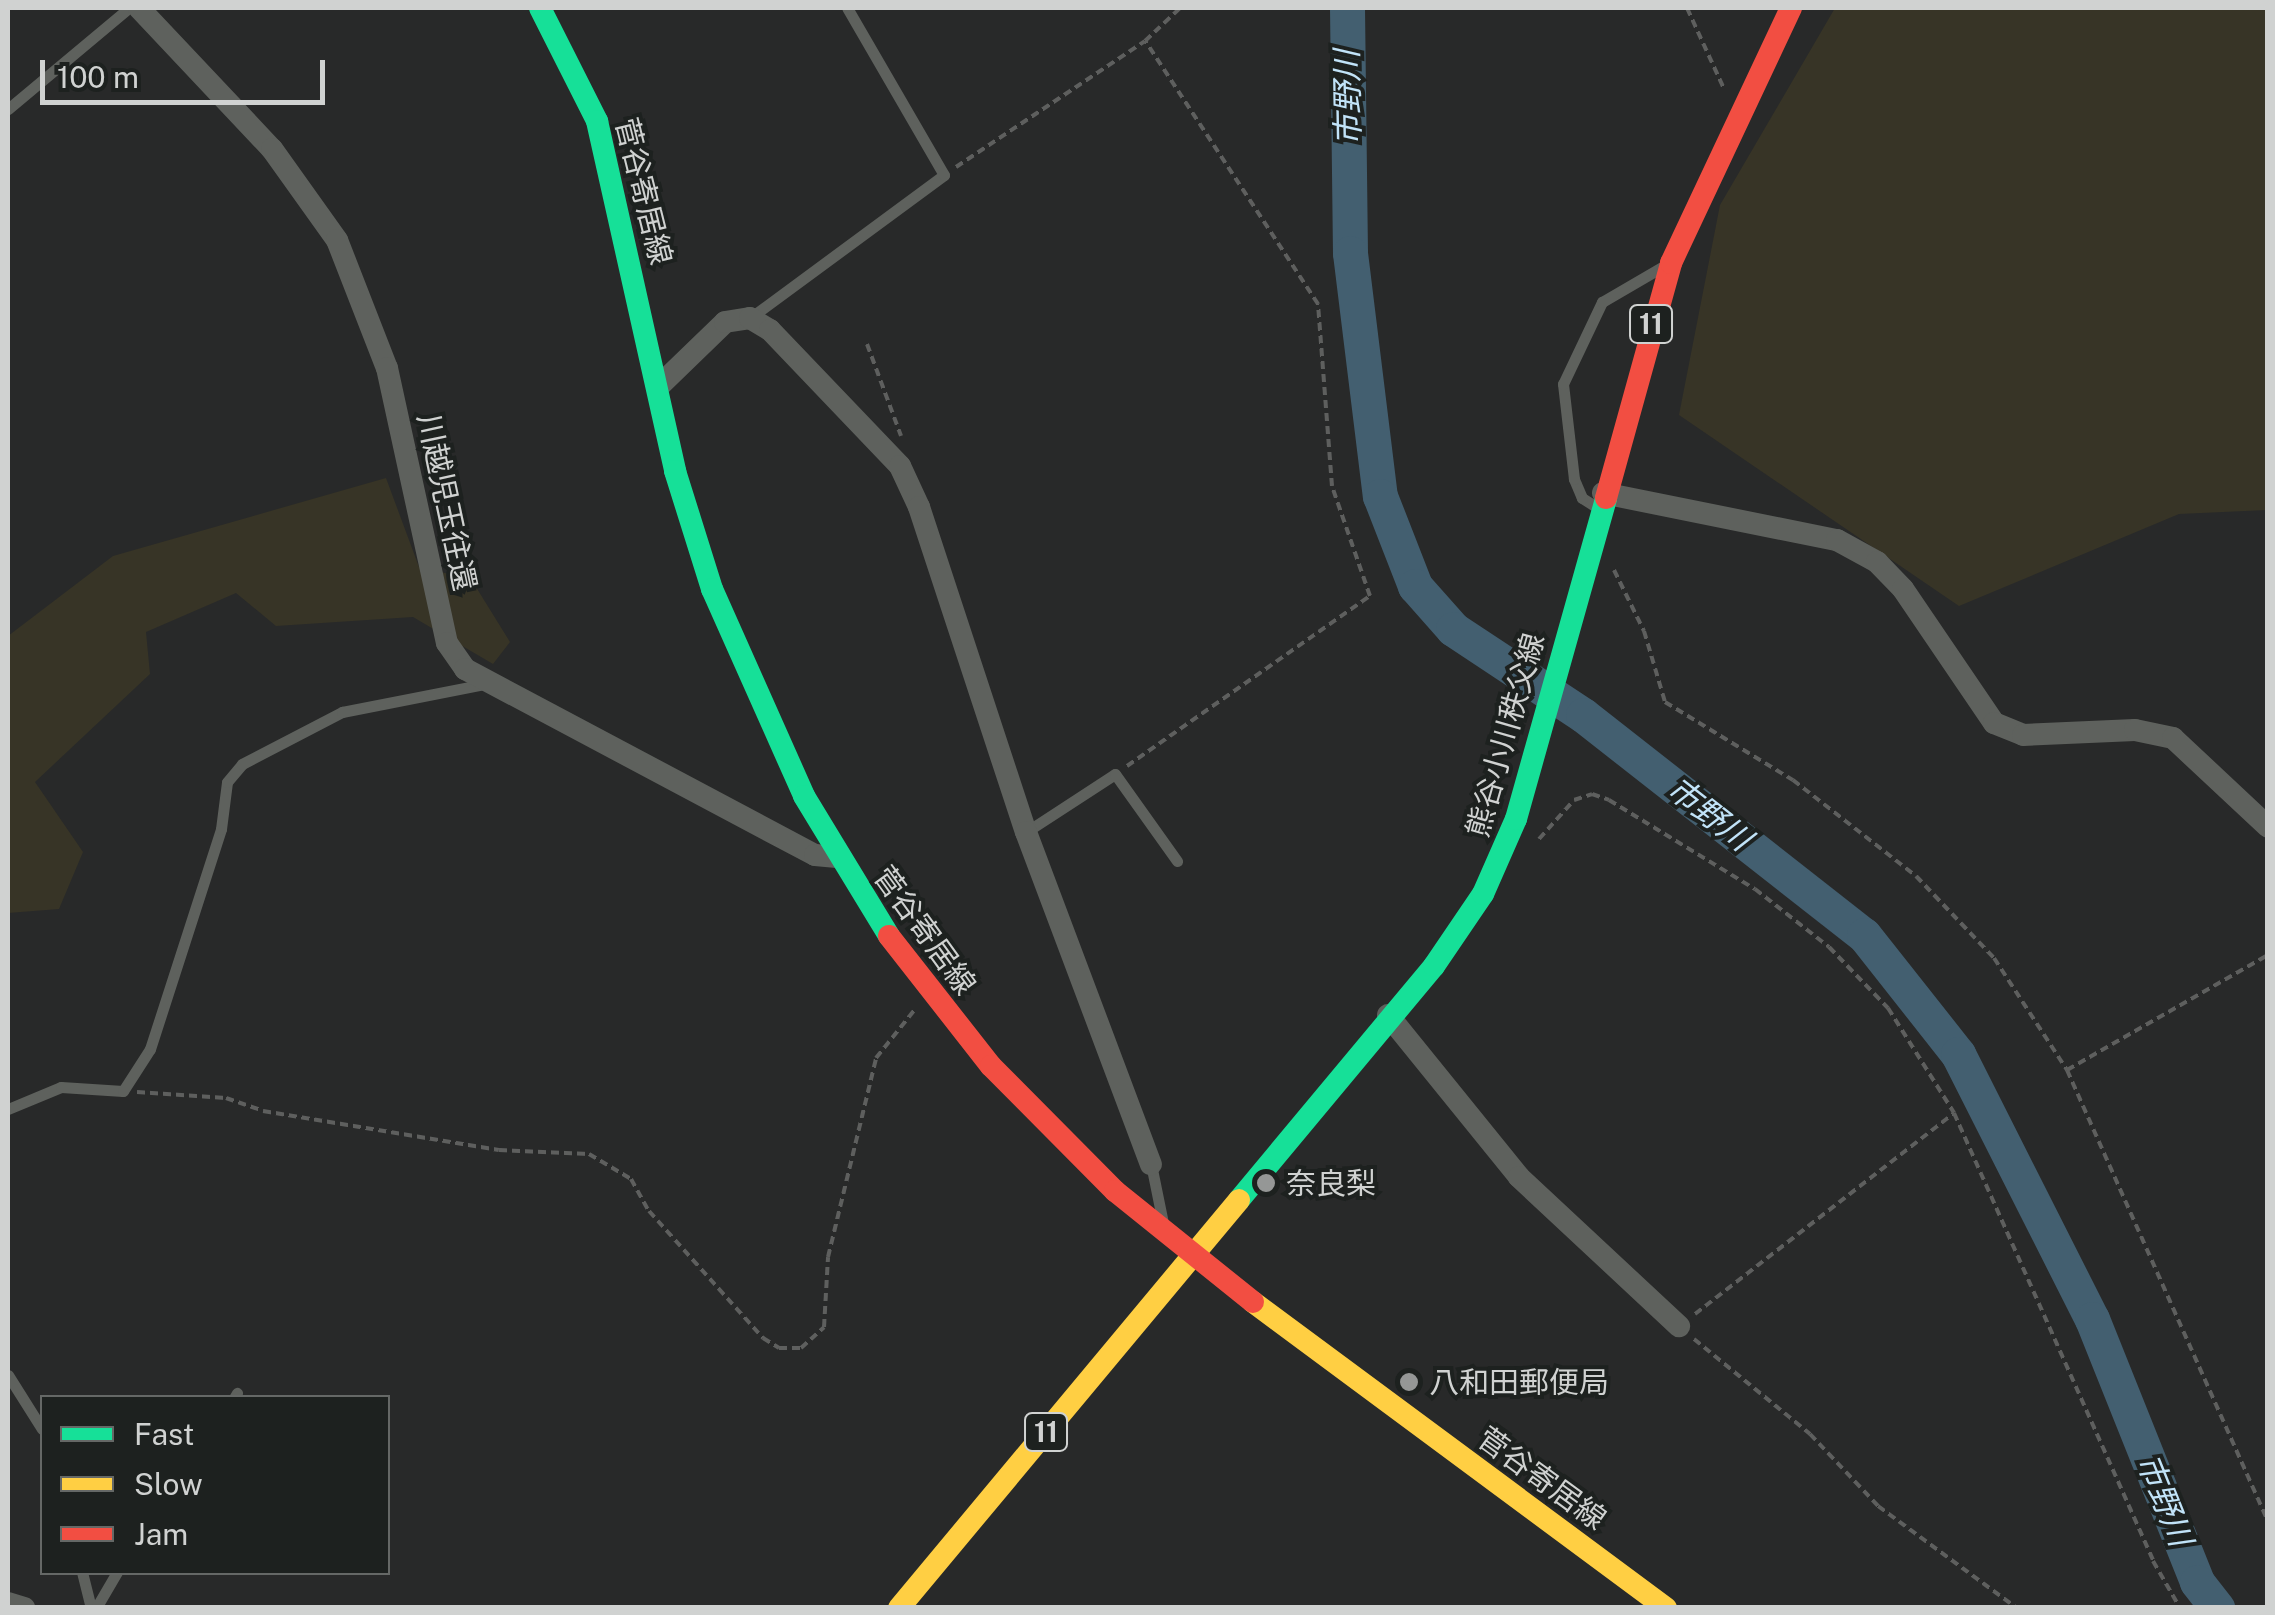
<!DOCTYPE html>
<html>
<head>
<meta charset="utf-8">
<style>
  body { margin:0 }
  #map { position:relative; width:2275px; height:1615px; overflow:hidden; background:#282929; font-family:"Public Sans","Noto Sans JP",sans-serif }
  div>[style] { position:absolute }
  .green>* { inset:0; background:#373426 }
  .river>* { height:35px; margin:-17.5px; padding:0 17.5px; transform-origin:17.5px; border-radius:17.5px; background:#435f70 }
  .path>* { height:4px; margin-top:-2px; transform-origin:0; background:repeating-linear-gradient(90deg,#5e5f5e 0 8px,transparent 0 13px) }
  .lane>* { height:11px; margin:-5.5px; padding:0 5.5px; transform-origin:5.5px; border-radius:5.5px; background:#5e615d }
  .street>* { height:22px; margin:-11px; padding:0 11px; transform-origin:11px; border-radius:11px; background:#5e615d }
  .fast>* { height:22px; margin:-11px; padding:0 11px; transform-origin:11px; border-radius:11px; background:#16e098 }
  .slow>* { height:22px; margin:-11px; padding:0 11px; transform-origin:11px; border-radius:11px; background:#ffcf43 }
  .jam>* { height:22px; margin:-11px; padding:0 11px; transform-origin:11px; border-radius:11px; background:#f24e42 }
  .dots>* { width:28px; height:28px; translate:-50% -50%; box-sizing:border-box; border:5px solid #1d211f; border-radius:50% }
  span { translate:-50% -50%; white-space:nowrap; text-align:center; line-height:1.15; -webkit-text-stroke:8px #1d211f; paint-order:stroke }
  .shield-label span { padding:2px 8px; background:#1d211f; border:2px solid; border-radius:8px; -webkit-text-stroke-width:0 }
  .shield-label { font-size:28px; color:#d0d2d1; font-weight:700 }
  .street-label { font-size:30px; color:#d0d2d1 }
  .poi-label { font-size:30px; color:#d0d2d1 }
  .left { translate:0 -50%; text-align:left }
  .water-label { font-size:32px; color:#c1e3f8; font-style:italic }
  .frame { position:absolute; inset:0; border:10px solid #d0d2d1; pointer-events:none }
  .legend { position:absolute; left:40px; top:1395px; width:350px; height:180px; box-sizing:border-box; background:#1d211f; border:2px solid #656866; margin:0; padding:12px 18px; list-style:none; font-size:30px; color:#d0d2d1 }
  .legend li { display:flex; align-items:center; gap:20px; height:50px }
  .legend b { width:50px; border:2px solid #656866 }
  .scale { position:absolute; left:40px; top:60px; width:285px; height:45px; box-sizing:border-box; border:5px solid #d0d2d1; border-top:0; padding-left:12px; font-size:30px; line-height:35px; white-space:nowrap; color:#d0d2d1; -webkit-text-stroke:8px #1d211f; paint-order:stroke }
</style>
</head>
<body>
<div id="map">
  <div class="green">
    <div style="clip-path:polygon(1835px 8px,2267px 8px,2267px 510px,2179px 514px,1959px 606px,1679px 415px,1720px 205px)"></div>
    <div style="clip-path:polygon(386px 478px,419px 567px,471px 579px,510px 642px,493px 664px,413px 617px,276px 626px,236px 593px,146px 632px,150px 674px,35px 782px,83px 852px,59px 909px,8px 913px,8px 636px,113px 556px)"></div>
  </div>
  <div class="river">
    <div style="left:1347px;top:8px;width:245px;rotate:89.3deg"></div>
    <div style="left:1350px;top:253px;width:245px;rotate:83deg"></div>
    <div style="left:1380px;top:496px;width:97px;rotate:68.7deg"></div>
    <div style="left:1415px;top:586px;width:57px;rotate:48.5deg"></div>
    <div style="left:1453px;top:629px;width:156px;rotate:33.5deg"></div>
    <div style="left:1583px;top:715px;width:357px;rotate:38.1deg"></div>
    <div style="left:1864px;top:935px;width:152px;rotate:51.7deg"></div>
    <div style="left:1958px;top:1054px;width:297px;rotate:63.2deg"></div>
    <div style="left:2092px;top:1319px;width:283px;rotate:68.2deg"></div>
    <div style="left:2197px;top:1582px;width:33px;rotate:52deg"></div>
  </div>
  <div class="path">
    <div style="left:1687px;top:8px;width:89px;rotate:65.4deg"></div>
    <div style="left:956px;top:167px;width:227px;rotate:-33.7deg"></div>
    <div style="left:1145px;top:41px;width:48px;rotate:-43.3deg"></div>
    <div style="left:867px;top:344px;width:98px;rotate:69.7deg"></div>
    <div style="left:1614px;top:570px;width:68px;rotate:63.8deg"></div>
    <div style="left:1644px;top:631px;width:74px;rotate:73.5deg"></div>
    <div style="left:1665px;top:702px;width:150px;rotate:31.4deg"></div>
    <div style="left:1793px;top:780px;width:156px;rotate:38deg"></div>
    <div style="left:1916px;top:876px;width:113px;rotate:46.4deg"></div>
    <div style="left:1994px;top:958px;width:134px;rotate:56.9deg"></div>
    <div style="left:2067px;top:1070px;width:232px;rotate:-29.8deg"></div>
    <div style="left:1127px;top:766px;width:297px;rotate:-35deg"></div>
    <div style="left:1370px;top:596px;width:116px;rotate:-109.1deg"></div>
    <div style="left:1332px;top:486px;width:183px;rotate:-94.4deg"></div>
    <div style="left:1318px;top:304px;width:315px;rotate:-123.3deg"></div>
    <div style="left:1539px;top:839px;width:52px;rotate:-48.1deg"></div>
    <div style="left:1574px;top:800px;width:19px;rotate:-18deg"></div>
    <div style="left:1592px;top:794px;width:18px;rotate:19deg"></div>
    <div style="left:1609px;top:800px;width:171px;rotate:31.4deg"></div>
    <div style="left:1755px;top:889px;width:94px;rotate:38.1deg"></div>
    <div style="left:1829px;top:947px;width:85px;rotate:46deg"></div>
    <div style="left:1888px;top:1008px;width:124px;rotate:57.8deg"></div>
    <div style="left:1954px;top:1113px;width:490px;rotate:66deg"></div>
    <div style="left:2153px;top:1561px;width:54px;rotate:60.1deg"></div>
    <div style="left:2067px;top:1070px;width:494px;rotate:66deg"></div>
    <div style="left:137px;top:1092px;width:89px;rotate:3.9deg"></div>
    <div style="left:226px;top:1098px;width:39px;rotate:19deg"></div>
    <div style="left:263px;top:1111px;width:239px;rotate:9.4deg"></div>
    <div style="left:499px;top:1150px;width:90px;rotate:2.5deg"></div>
    <div style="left:589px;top:1154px;width:49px;rotate:30.8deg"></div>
    <div style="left:631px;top:1179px;width:37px;rotate:61deg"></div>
    <div style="left:649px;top:1211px;width:171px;rotate:48.1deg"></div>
    <div style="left:763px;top:1338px;width:19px;rotate:32deg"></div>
    <div style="left:779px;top:1348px;width:22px"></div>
    <div style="left:801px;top:1348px;width:31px;rotate:-42deg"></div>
    <div style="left:824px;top:1327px;width:70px;rotate:-86.7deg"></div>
    <div style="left:828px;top:1257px;width:205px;rotate:-76.4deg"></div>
    <div style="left:876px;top:1058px;width:64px;rotate:-51.3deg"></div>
    <div style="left:8px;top:1145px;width:25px;rotate:90deg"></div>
    <div style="left:1695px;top:1314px;width:328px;rotate:-37.8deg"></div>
    <div style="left:1694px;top:1339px;width:150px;rotate:39.3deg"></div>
    <div style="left:1810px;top:1434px;width:99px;rotate:46.6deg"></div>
    <div style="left:1878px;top:1506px;width:172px;rotate:36.3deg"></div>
  </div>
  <div class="lane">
    <div style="left:8px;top:109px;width:158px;rotate:-39.9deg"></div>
    <div style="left:750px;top:318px;width:241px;rotate:-36.4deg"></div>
    <div style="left:944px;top:175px;width:193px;rotate:-120.1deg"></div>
    <div style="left:1598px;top:508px;width:19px;rotate:-148deg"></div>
    <div style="left:1582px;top:498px;width:21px;rotate:-113deg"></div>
    <div style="left:1574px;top:479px;width:96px;rotate:-96.6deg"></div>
    <div style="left:1563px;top:384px;width:91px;rotate:-64.6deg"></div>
    <div style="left:1602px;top:302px;width:69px;rotate:-30.3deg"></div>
    <div style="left:1026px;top:832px;width:106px;rotate:-33.1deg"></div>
    <div style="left:1115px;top:774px;width:107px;rotate:54.5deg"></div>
    <div style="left:8px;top:1109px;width:57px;rotate:-22.5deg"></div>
    <div style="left:61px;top:1087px;width:62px;rotate:3.7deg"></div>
    <div style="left:123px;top:1091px;width:50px;rotate:-57.3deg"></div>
    <div style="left:150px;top:1049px;width:231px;rotate:-72.1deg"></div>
    <div style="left:221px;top:829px;width:47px;rotate:-82.7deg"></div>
    <div style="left:227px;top:782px;width:23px;rotate:-50deg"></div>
    <div style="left:242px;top:764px;width:113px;rotate:-27.5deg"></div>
    <div style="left:342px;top:712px;width:146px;rotate:-11.1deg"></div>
    <div style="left:1151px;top:1164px;width:60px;rotate:78.5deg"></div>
    <div style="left:8px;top:1375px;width:64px;rotate:57.8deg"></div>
    <div style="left:234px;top:1398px;width:6px;rotate:-59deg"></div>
    <div style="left:82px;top:1572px;width:37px;rotate:76deg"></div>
    <div style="left:96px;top:1608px;width:42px;rotate:-59.7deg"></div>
  </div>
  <div class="street">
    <div style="left:139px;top:8px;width:194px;rotate:46.7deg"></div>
    <div style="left:272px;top:149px;width:112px;rotate:54.5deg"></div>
    <div style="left:337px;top:240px;width:137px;rotate:68.7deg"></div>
    <div style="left:387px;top:368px;width:281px;rotate:77.7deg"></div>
    <div style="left:447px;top:643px;width:32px;rotate:55deg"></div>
    <div style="left:465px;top:669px;width:396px;rotate:28deg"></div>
    <div style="left:815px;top:855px;width:22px;rotate:5deg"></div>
    <div style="left:658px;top:387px;width:93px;rotate:-44.1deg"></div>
    <div style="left:725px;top:322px;width:25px;rotate:-9deg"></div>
    <div style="left:750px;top:318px;width:23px;rotate:31deg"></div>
    <div style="left:770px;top:330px;width:188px;rotate:46.3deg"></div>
    <div style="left:900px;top:466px;width:45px;rotate:65.1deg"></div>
    <div style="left:919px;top:507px;width:342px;rotate:71.8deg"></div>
    <div style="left:1026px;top:832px;width:355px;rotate:69.4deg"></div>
    <div style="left:1603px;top:493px;width:239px;rotate:11.4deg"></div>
    <div style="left:1837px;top:540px;width:46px;rotate:28.8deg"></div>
    <div style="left:1877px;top:562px;width:37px;rotate:46deg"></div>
    <div style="left:1903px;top:589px;width:162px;rotate:55.8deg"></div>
    <div style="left:1994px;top:723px;width:31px;rotate:22deg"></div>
    <div style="left:2023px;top:735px;width:112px;rotate:-2.6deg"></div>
    <div style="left:2135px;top:730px;width:39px;rotate:12deg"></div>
    <div style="left:2173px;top:738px;width:130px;rotate:43.1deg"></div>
    <div style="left:1388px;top:1015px;width:208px;rotate:51deg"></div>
    <div style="left:1519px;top:1177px;width:219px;rotate:43deg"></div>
    <div style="left:8px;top:1603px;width:17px;rotate:17deg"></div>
  </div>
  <div class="fast">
    <div style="left:540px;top:8px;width:127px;rotate:63.2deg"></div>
    <div style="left:597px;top:121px;width:359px;rotate:77.4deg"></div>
    <div style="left:675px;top:471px;width:124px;rotate:72.6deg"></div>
    <div style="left:712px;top:589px;width:227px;rotate:66deg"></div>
    <div style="left:804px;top:796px;width:164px;rotate:58.7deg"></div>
    <div style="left:1239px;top:1200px;width:305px;rotate:-50.2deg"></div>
    <div style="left:1434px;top:966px;width:87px;rotate:-55.8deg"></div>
    <div style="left:1483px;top:894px;width:82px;rotate:-66.3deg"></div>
    <div style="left:1516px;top:819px;width:333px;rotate:-74.3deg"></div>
  </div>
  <div class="slow">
    <div style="left:1253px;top:1302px;width:514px;rotate:36.54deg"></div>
    <div style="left:899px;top:1608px;width:531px;rotate:-50.19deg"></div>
  </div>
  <div class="jam">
    <div style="left:1606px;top:498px;width:244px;rotate:-74.5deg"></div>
    <div style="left:1671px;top:263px;width:282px;rotate:-64.8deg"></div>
    <div style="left:889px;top:936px;width:165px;rotate:51.9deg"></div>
    <div style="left:991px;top:1066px;width:176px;rotate:45.2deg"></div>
    <div style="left:1115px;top:1191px;width:177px;rotate:38.8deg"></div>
  </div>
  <div class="dots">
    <div style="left:1266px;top:1183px;background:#959796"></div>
    <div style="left:1409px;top:1382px;background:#959796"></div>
  </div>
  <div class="shield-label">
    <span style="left:1651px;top:324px">11</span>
    <span style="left:1046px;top:1432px">11</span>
  </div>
  <div class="street-label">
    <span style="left:644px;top:191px;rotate:76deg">菅谷寄居線</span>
    <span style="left:447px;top:502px;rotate:78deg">川越児玉往還</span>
    <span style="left:1505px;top:735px;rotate:-74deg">熊谷小川秩父線</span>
    <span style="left:925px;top:930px;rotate:54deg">菅谷寄居線</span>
    <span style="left:1542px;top:1478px;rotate:36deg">菅谷寄居線</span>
  </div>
  <div class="poi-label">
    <span class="left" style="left:1286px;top:1183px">奈良梨</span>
    <span class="left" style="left:1429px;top:1382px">八和田郵便局</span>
  </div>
  <div class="water-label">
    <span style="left:1348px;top:98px;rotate:-91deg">市野川</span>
    <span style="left:1709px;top:814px;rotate:38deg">市野川</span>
    <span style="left:2164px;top:1500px;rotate:68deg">市野川</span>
  </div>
  <div class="frame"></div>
  <ul class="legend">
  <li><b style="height:12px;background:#16e098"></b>Fast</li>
  <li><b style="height:12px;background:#ffcf43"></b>Slow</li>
  <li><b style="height:12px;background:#f24e42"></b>Jam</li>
  </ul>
  <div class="scale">100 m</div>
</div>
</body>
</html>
